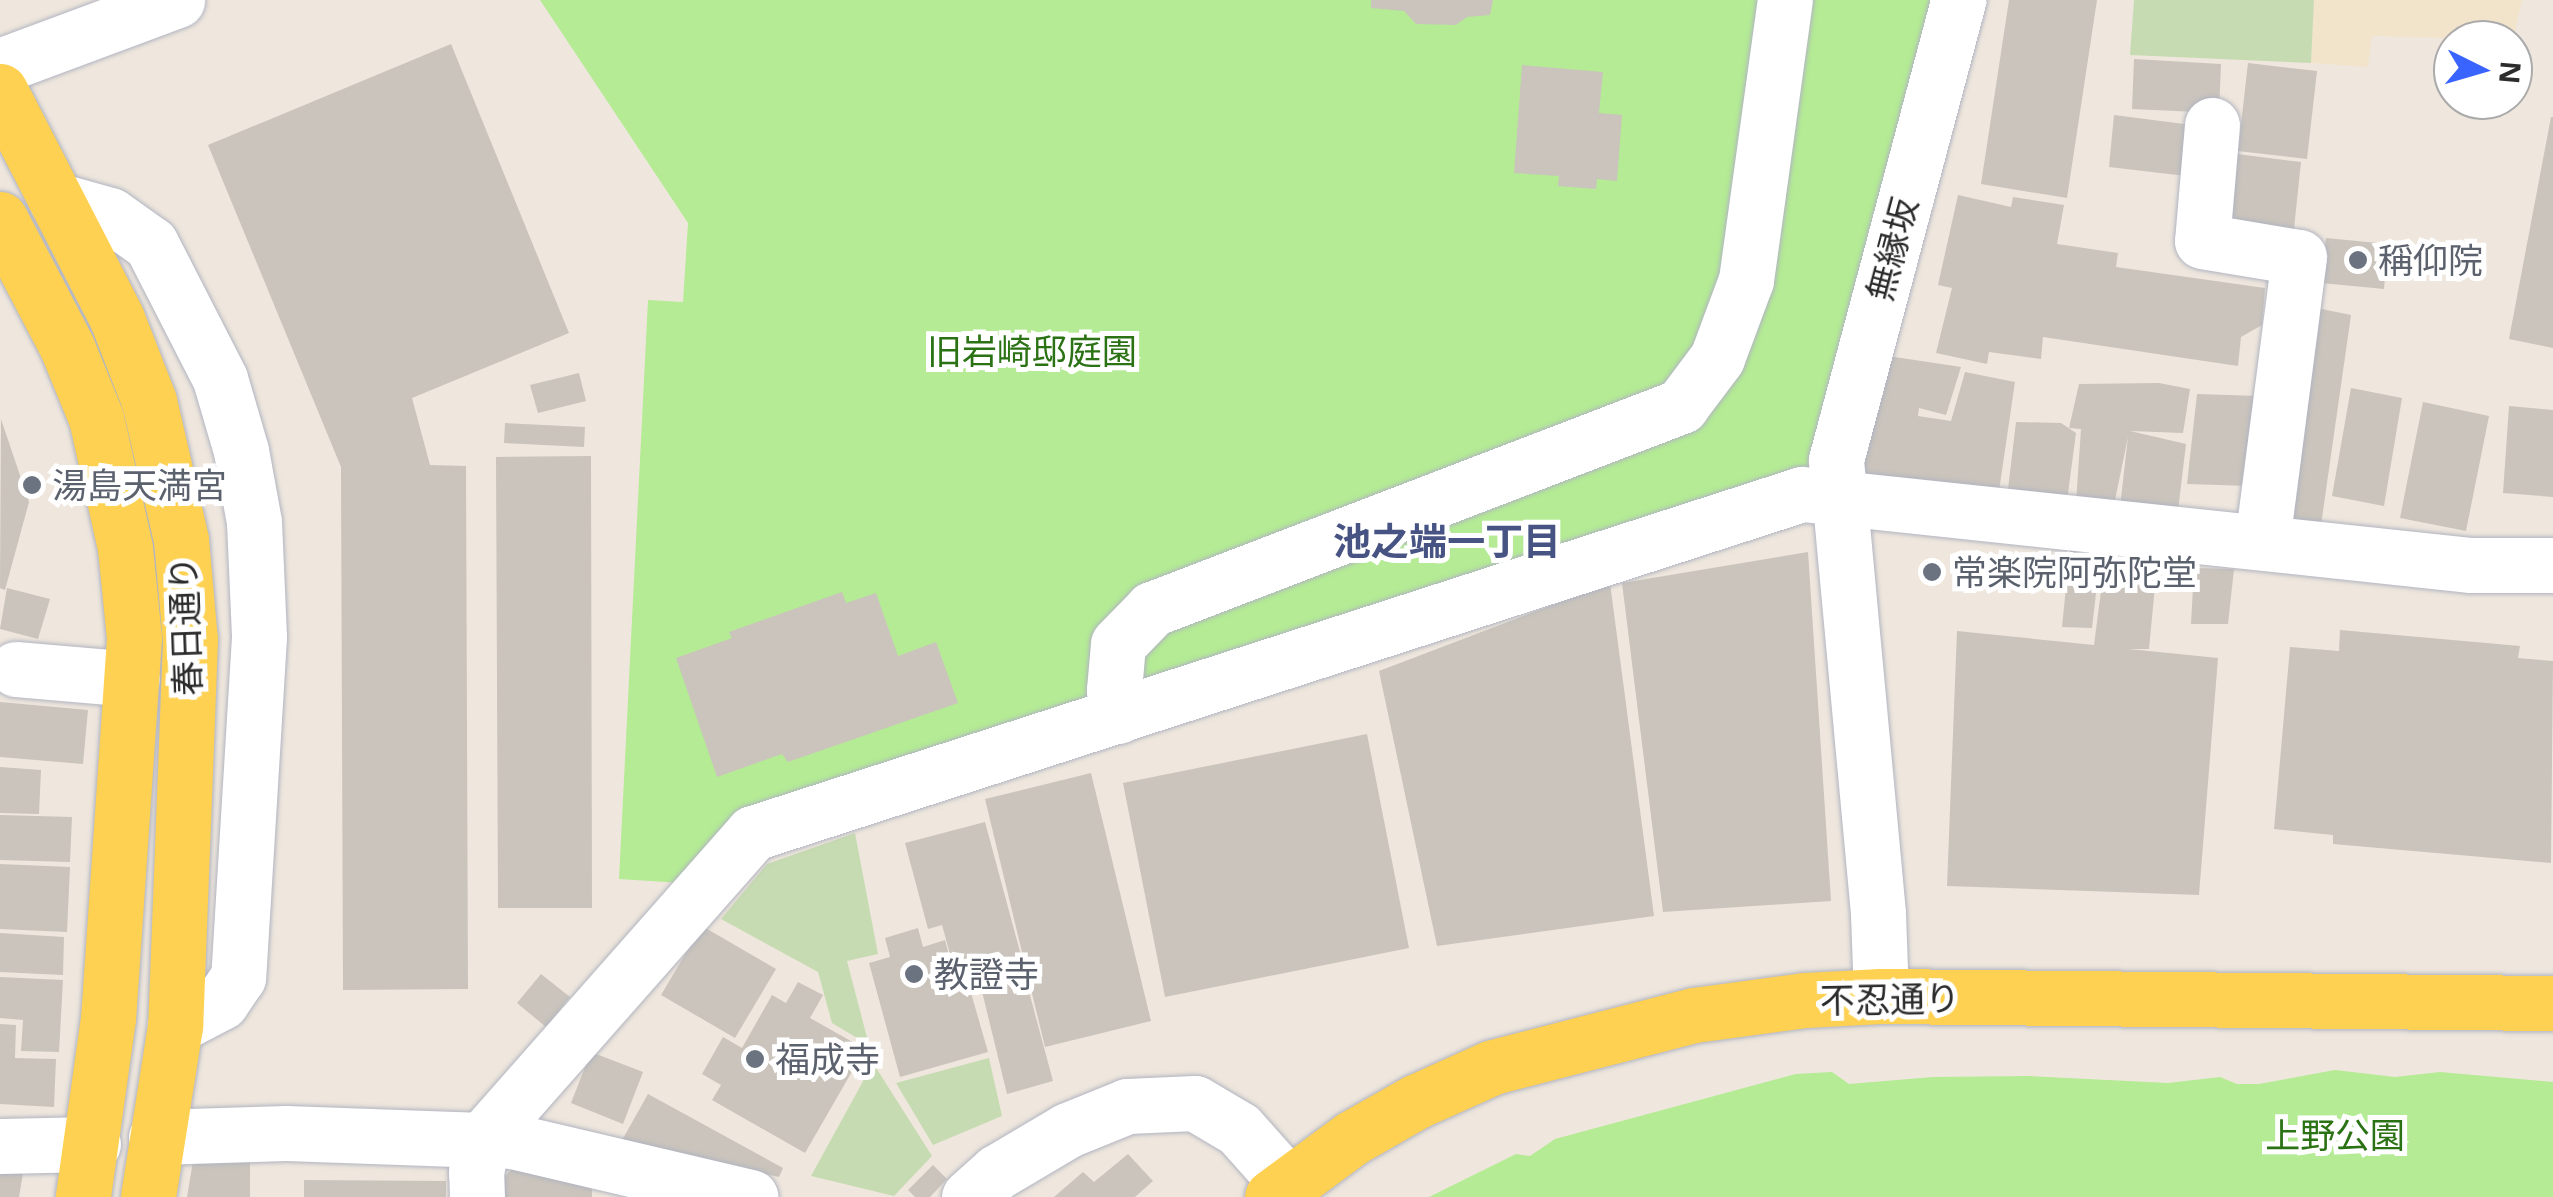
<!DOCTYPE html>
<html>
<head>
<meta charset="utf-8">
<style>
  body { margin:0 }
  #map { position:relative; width:2553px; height:1197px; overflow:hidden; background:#efe7dd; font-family:"Noto Sans","Noto Sans JP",sans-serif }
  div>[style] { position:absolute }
  .education>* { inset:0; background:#f2e4cb }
  .green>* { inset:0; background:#b4eb94 }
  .cemetery>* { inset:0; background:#c7dbb2 }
  .building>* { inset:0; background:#cac4bc }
  .roads { filter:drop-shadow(0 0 2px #b1b4c1) drop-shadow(0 0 2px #b1b4c1) }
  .minor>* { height:55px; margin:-27.5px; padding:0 27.5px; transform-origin:27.5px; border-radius:27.5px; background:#fff }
  .major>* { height:55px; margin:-27.5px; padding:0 27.5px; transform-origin:27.5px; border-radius:27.5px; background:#fed152 }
  .dots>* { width:28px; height:28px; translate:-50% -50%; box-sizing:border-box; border:5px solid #fff; border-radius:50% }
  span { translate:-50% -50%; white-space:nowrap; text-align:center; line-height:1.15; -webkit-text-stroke:10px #fff; paint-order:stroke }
  .street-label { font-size:35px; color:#2c2c2c }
  .worship-label { font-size:35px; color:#5b616d }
  .left { translate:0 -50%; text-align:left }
  .park-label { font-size:35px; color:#2a7213 }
  .neighbourhood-label { font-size:38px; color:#475382; font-weight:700 }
  .north { position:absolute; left:2433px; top:20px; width:100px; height:100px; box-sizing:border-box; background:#fff; border:2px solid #ababab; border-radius:50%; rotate:95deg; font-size:28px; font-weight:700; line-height:40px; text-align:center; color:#2c2c2c }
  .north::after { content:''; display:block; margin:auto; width:35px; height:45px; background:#3a64ff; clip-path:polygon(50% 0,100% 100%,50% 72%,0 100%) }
</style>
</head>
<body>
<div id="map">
  <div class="education">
    <div style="clip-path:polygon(2314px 0,2522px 0,2513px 40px,2372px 36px,2368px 67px,2311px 63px)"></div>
  </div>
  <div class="green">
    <div style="clip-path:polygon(540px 0,1932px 0,1808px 479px,682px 883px,619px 879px,648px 300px,683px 302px,688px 223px)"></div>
    <div style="clip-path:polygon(2335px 1070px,2395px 1077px,2440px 1072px,2553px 1082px,2553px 1197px,1429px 1197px,1516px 1154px,1530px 1156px,1555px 1139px,1796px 1074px,1832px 1072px,1849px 1084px,1933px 1077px,2029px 1076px,2168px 1083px,2220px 1077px,2237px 1084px,2259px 1084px)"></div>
  </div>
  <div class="cemetery">
    <div style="clip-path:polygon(2134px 0,2314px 0,2311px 63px,2130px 55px)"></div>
    <div style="clip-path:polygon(855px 833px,878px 954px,847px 961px,869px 1045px,832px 1023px,818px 972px,721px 919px,767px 864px)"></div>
    <div style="clip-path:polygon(989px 1058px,1002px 1116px,933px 1145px,896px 1083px)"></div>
    <div style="clip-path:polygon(873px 1063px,932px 1156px,894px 1196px,811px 1176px)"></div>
  </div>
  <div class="building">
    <div style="clip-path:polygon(1371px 0,1493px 0,1490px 15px,1467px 17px,1456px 25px,1416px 24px,1404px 11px,1371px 8px)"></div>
    <div style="clip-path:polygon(2009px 0,2097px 0,2067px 198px,1981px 184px)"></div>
    <div style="clip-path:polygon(451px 44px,569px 333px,412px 398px,430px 465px,466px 466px,468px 989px,343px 990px,341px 467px,208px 145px)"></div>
    <div style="clip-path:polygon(2134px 59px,2221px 64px,2219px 113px,2132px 109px)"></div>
    <div style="clip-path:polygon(2248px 63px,2317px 71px,2307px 159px,2238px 151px)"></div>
    <div style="clip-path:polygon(1522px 65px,1603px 72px,1599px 113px,1622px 115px,1617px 181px,1597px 179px,1596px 189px,1558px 186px,1559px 176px,1514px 173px)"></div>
    <div style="clip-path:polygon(2114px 115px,2192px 125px,2186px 176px,2109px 167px)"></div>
    <div style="clip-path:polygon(2551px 117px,2553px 117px,2553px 348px,2509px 339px)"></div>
    <div style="clip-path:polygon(2229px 153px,2301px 162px,2293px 238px,2219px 224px)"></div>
    <div style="clip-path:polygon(1958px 195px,2011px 207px,2013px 197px,2064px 205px,2057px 244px,2118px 253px,2116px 267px,2265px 288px,2262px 325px,2241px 337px,2238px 366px,2043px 337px,2041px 359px,1989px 352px,1987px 364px,1936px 353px,1952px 288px,1938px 285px)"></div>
    <div style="clip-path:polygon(2326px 238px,2388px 244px,2384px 289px,2321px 283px)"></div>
    <div style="clip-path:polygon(2307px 306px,2351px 315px,2321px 525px,2279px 520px)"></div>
    <div style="clip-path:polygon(1888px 356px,1961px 367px,1946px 415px,1919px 408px,1918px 416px,1951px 421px,1965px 372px,2015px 382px,1999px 491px,1860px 477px)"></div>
    <div style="clip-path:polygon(579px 373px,586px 401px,538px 413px,530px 385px)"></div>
    <div style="clip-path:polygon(2159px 383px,2190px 389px,2183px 433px,2130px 431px,2186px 444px,2178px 511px,2120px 507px,2128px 437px,2114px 505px,2076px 503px,2081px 429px,2069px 428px,2079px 384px)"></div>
    <div style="clip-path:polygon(2351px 388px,2402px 398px,2384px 506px,2332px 496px)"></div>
    <div style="clip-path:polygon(2197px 394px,2259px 396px,2250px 486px,2187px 484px)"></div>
    <div style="clip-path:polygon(2423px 402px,2489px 416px,2466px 531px,2400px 518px)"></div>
    <div style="clip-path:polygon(2509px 406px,2553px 410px,2553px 497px,2503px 493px)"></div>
    <div style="clip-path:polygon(1px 419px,29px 502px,5px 590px,0 588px)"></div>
    <div style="clip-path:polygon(2016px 422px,2061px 423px,2076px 433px,2067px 501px,2008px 489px)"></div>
    <div style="clip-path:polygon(505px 423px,585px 427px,584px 447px,504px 443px)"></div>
    <div style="clip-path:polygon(591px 456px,592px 908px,498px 908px,496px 457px)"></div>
    <div style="clip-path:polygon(2070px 547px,2101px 550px,2092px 628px,2062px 627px)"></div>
    <div style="clip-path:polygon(1808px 552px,1831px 901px,1663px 912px,1622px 583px)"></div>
    <div style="clip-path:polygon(2105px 560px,2157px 565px,2149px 649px,2129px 649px,2218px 658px,2199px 895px,1947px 886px,1957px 631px,2094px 645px)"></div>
    <div style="clip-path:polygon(2194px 568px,2234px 569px,2228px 624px,2191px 624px)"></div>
    <div style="clip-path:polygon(1610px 583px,1654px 916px,1437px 946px,1379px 671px)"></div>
    <div style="clip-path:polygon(7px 588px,50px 599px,38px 639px,0 629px)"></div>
    <div style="clip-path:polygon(842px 592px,846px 603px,876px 593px,898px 656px,936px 642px,958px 703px,788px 762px,782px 754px,717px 777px,676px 658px,732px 638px,729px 632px)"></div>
    <div style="clip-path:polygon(2340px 630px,2520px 646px,2518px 658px,2553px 661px,2551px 863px,2333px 844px,2333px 835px,2274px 829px,2290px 647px,2339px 651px)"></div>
    <div style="clip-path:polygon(0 702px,88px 710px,83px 764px,0 757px)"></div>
    <div style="clip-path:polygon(1367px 734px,1409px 948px,1165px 997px,1123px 783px)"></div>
    <div style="clip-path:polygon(0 767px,41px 770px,39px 814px,0 813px)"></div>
    <div style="clip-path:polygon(1091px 773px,1151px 1021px,1045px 1047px,985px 799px)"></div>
    <div style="clip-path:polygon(0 815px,72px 817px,70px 862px,0 860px)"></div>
    <div style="clip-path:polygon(985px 822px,1022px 959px,996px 966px,1000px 979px,1024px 973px,1053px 1081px,1007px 1094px,977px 971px,956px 976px,942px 925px,928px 929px,905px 843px)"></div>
    <div style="clip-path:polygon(0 864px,70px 867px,67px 932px,0 929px)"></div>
    <div style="clip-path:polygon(702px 926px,776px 969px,735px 1038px,661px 995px)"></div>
    <div style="clip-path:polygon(918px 928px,923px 947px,945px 940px,958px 989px,969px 986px,988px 1052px,900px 1077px,869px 963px,890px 957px,885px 938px)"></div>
    <div style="clip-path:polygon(0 933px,64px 937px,63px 975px,0 972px)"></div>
    <div style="clip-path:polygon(541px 974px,570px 997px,546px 1027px,517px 1003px)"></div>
    <div style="clip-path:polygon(0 977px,63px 980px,59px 1052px,21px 1051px,23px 1020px,0 1018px)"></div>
    <div style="clip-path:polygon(798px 982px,823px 995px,810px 1018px,865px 1049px,805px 1153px,712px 1100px,721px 1085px,702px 1074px,723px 1037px,742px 1048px,772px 995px,786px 1003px)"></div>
    <div style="clip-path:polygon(0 1024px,16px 1025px,15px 1058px,56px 1059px,54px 1107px,0 1104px)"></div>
    <div style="clip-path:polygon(591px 1052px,643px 1072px,623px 1124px,571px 1103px)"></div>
    <div style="clip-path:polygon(648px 1094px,783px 1168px,779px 1177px,621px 1142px)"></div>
    <div style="clip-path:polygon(1128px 1154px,1153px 1181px,1135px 1197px,1054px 1197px,1083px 1172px,1094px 1182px)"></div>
    <div style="clip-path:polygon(193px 1161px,250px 1161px,250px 1197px,187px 1197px)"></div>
    <div style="clip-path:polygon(933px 1165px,947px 1179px,930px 1197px,915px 1197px,908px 1190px)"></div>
    <div style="clip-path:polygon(513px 1168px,592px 1189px,592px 1197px,499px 1197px,498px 1183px)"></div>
    <div style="clip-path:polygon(0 1172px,23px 1173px,19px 1197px,0 1197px)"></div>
    <div style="clip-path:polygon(304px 1180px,446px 1181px,446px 1197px,304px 1197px)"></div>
  </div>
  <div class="roads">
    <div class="minor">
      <div style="left:0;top:66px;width:189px;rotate:-20.4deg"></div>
      <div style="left:2212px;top:125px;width:116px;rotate:94.9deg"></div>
      <div style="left:2202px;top:241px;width:98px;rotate:9.4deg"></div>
      <div style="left:2299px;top:257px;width:287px;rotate:97.4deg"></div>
      <div style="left:56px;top:200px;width:56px;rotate:15.5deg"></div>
      <div style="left:110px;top:215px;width:50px;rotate:35.3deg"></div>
      <div style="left:151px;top:244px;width:152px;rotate:62.9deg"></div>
      <div style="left:220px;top:379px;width:75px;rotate:73.7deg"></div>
      <div style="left:241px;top:451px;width:72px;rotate:79.6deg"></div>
      <div style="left:254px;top:522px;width:115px;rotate:87.5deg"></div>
      <div style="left:259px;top:637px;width:341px;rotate:93.5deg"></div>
      <div style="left:238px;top:977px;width:30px;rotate:124deg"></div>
      <div style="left:221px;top:1002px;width:52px;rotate:152.4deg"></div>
      <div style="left:16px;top:669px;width:116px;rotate:4.9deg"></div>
      <div style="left:1118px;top:716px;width:26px;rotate:-99deg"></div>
      <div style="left:1114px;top:690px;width:46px;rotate:-85deg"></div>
      <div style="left:1118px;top:644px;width:49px;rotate:-45.8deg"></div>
      <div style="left:1152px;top:609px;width:567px;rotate:-20.99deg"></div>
      <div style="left:1681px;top:406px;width:60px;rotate:-53.1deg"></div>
      <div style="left:1717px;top:358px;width:83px;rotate:-69.6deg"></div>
      <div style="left:1746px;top:280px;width:283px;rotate:-82.1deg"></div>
      <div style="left:1881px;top:996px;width:83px;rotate:-92.1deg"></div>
      <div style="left:1878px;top:913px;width:455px;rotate:-95.3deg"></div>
      <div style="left:1836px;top:460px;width:476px;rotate:-75.1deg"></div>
      <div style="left:156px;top:1137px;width:130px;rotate:-1.8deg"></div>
      <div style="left:286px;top:1133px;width:226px;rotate:2deg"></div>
      <div style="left:512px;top:1141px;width:245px;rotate:13.2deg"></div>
      <div style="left:0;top:1146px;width:93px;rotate:-1.2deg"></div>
      <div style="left:477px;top:1197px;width:25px;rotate:-92deg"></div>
      <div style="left:476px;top:1172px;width:34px;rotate:-78deg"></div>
      <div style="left:483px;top:1139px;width:408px;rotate:-48.6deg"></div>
      <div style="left:753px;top:833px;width:1102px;rotate:-17.91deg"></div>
      <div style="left:1802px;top:494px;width:673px;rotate:6.06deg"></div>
      <div style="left:2471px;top:565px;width:82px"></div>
      <div style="left:969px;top:1197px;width:38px;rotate:-42deg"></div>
      <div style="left:997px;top:1172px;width:82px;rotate:-30.6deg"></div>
      <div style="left:1068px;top:1130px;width:64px;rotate:-22.1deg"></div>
      <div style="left:1127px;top:1106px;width:68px;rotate:-2.5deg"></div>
      <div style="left:1195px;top:1103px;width:51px;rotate:30.6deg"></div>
      <div style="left:1239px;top:1129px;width:72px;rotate:48.4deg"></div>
    </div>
    <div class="major">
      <div style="left:0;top:91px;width:256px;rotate:62.8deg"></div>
      <div style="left:117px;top:319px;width:88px;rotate:68.7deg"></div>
      <div style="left:149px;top:401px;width:143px;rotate:77deg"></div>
      <div style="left:181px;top:540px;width:100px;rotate:84.9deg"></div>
      <div style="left:190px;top:640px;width:386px;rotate:92.2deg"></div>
      <div style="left:175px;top:1026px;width:173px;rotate:99deg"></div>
      <div style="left:0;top:219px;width:144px;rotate:62.4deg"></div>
      <div style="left:67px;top:347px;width:77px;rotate:67.8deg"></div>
      <div style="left:96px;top:418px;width:133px;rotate:77.4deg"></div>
      <div style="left:125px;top:548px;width:90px;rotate:84.3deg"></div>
      <div style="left:134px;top:638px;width:381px;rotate:93.9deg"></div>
      <div style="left:108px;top:1018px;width:181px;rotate:98deg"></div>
      <div style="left:1272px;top:1197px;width:99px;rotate:-36.4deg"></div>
      <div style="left:1352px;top:1138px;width:73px;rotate:-29.7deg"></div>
      <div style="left:1415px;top:1102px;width:85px;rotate:-24.2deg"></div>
      <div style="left:1493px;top:1067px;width:208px;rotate:-14.5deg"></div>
      <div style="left:1694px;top:1015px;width:112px;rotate:-7.7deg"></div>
      <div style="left:1805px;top:1000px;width:76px;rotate:-3deg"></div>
      <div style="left:1881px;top:996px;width:672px;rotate:0.6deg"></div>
    </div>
  </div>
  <div class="dots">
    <div style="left:2358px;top:260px;background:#6b7280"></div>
    <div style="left:32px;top:485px;background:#6b7280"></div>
    <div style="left:1932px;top:572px;background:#6b7280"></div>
    <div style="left:914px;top:974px;background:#6b7280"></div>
    <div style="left:755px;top:1059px;background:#6b7280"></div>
  </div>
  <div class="street-label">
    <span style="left:1892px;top:249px;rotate:-75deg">無縁坂</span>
    <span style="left:185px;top:626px;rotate:-92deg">春日通り</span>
    <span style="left:1890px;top:999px;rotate:-1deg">不忍通り</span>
  </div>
  <div class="worship-label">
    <span class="left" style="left:2378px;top:260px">稱仰院</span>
    <span class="left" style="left:52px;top:485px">湯島天満宮</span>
    <span class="left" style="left:1952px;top:572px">常楽院阿弥陀堂</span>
    <span class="left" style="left:934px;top:974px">教證寺</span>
    <span class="left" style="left:775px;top:1059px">福成寺</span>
  </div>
  <div class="park-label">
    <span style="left:1032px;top:351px">旧岩崎邸庭園</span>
    <span style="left:2335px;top:1135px">上野公園</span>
  </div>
  <div class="neighbourhood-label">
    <span style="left:1447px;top:541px">池之端一丁目</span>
  </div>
  <div class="north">N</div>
</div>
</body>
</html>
